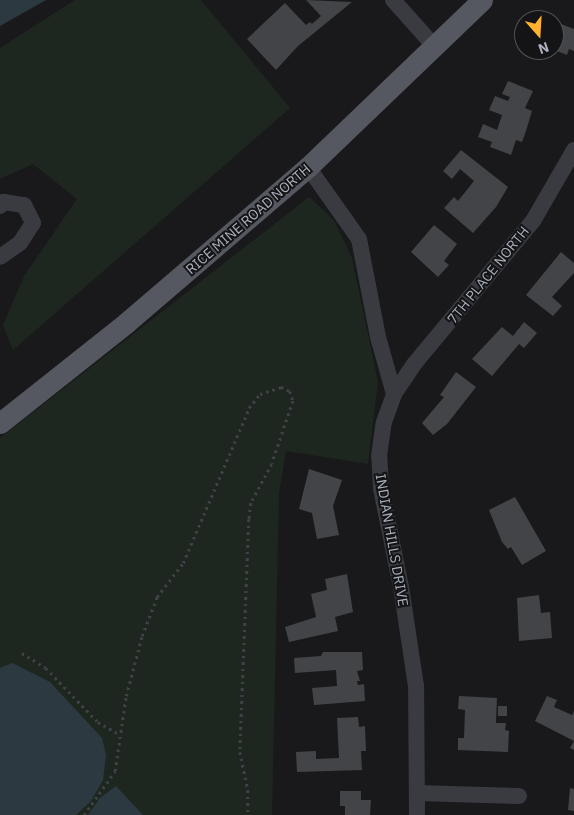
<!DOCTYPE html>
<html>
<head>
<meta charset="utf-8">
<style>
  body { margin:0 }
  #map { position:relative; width:574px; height:815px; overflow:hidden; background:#19191b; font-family:"IBM Plex Sans",sans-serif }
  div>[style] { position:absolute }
  .green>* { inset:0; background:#1e271f }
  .water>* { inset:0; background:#2d3941 }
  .building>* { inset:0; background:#434448 }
  .path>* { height:2.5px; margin-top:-1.25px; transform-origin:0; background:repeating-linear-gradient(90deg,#3f4248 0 2.5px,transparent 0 6.5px) }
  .minor>* { height:16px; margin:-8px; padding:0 8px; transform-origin:8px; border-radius:8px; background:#393b41 }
  .major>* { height:21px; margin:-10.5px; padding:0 10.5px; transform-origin:10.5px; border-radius:10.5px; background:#555860 }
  span { translate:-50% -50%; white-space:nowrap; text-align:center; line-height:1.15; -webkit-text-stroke:4px #141416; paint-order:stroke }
  .street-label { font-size:14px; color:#aab0bc }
  .north { position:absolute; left:514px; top:10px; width:50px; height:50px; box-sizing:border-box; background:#141416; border:1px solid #505258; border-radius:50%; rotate:161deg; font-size:14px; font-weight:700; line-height:20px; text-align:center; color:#aab0bc }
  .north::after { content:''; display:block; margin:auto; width:18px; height:22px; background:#ffb22d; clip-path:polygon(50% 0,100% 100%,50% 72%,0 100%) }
</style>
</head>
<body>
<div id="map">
  <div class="green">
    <div style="clip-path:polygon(75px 0,201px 0,290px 108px,13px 350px,3px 325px,24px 276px,77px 199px,33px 164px,0 179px,0 48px)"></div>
    <div style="clip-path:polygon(309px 197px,334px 220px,352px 258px,378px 382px,368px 464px,286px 451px,279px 494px,272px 815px,0 815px,0 438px)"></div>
  </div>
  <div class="water">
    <div style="clip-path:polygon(0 0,46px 0,0 26px)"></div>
    <div style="clip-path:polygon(12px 663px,50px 682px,102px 738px,106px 755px,103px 780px,91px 801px,76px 815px,0 815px,0 668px)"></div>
    <div style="clip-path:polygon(116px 786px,143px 815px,88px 815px,100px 798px)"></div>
  </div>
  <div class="building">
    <div style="clip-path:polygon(306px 0,352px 2px,298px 46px,276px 70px,247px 39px,285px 3px,306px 25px,310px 22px,312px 24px,321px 16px)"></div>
    <div style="clip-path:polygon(561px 24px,574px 29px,574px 51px,569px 49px,567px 55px,554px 50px)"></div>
    <div style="clip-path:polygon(508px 81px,533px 91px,525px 108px,532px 111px,526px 131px,522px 142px,516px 140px,511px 155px,490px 147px,492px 142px,478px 137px,483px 124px,497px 130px,502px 115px,489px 110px,495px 96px,508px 101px,510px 97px,502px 94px)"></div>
    <div style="clip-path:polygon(461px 150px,508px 187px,496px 207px,473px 233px,444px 208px,454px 197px,458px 201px,474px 181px,460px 169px,452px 179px,443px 171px)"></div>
    <div style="clip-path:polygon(434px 225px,457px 244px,444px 261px,449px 265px,438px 277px,411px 252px)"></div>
    <div style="clip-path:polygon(561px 252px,574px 263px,574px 273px,552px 297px,562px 306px,553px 316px,526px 295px)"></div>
    <div style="clip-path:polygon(524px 322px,537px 333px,524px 348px,519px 344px,492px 376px,472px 359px,502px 327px,513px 336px)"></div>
    <div style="clip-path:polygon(456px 372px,476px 387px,447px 424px,433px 435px,422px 423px,444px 397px,440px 395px)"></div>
    <div style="clip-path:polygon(309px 469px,342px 480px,333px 506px,339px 535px,317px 539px,312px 513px,299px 509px)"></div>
    <div style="clip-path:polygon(515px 497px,546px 551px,522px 565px,511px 547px,508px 549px,502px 542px,489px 510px)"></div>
    <div style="clip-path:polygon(347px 574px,353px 612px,335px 617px,338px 631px,289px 642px,285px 627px,316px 617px,311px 594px,327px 590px,325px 579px)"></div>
    <div style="clip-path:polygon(539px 595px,541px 613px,550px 612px,552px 638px,519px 641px,517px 598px)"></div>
    <div style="clip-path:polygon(323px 652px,362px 652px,363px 670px,357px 671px,360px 681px,357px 681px,358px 685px,364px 684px,365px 701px,314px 705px,312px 688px,337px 686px,336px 670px,295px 673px,294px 658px,321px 656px)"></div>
    <div style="clip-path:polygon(459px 696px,497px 698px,496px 723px,506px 723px,505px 730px,509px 731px,508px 752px,458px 750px,458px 738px,464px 738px,465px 710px,458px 709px)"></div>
    <div style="clip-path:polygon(547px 696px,557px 700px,554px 707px,572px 715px,574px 711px,574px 750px,570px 748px,574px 741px,535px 721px)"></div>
    <div style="clip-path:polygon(498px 706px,507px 706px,507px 716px,498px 716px)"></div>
    <div style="clip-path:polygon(358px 717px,359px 727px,365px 726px,366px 751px,361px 751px,362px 770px,297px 772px,296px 752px,316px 751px,316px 759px,339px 758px,337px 718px)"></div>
    <div style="clip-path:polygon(570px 788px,574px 789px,574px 811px,568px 810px)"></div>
    <div style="clip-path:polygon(340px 791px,361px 791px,361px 800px,371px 800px,370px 815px,345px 815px,345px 806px,340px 806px)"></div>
  </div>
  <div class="path">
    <div style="left:22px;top:653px;width:28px;rotate:32deg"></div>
    <div style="left:46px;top:668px;width:75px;rotate:46.1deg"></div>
    <div style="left:98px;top:722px;width:24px;rotate:30deg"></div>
    <div style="left:84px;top:815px;width:54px;rotate:-54.8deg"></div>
    <div style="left:115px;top:771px;width:76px;rotate:-81.7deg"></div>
    <div style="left:126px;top:696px;width:62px;rotate:-75.1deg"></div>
    <div style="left:142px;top:636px;width:42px;rotate:-69deg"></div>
    <div style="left:157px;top:597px;width:43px;rotate:-52.6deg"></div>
    <div style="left:183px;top:563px;width:168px;rotate:-66.9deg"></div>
    <div style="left:249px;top:408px;width:18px;rotate:-52deg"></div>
    <div style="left:260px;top:394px;width:22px;rotate:-18deg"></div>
    <div style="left:281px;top:387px;width:10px;rotate:24deg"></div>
    <div style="left:290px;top:391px;width:10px;rotate:73deg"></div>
    <div style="left:293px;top:401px;width:66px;rotate:108.4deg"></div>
    <div style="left:272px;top:464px;width:44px;rotate:118.3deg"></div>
    <div style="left:251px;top:503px;width:16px;rotate:97deg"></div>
    <div style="left:249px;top:519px;width:233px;rotate:92.2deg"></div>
    <div style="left:240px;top:752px;width:39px;rotate:78deg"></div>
    <div style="left:248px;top:790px;width:25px;rotate:90deg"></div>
  </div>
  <div class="minor">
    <div style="left:393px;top:0;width:63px;rotate:48.2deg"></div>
    <div style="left:308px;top:167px;width:88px;rotate:54.7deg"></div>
    <div style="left:359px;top:239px;width:100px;rotate:79deg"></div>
    <div style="left:378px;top:337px;width:59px;rotate:74.3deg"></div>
    <div style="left:0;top:206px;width:6px;rotate:-45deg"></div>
    <div style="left:4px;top:202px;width:20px;rotate:9deg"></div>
    <div style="left:24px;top:205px;width:20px;rotate:63deg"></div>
    <div style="left:33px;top:223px;width:24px;rotate:123deg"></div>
    <div style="left:20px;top:243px;width:24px;rotate:145deg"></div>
    <div style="left:417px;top:793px;width:102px;rotate:1.7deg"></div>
    <div style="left:417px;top:815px;width:129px;rotate:-90.4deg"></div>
    <div style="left:416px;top:686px;width:100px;rotate:-98.6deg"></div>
    <div style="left:401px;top:587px;width:100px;rotate:-101.5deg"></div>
    <div style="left:381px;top:489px;width:33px;rotate:-93deg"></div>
    <div style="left:379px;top:456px;width:34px;rotate:-82deg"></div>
    <div style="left:384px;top:422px;width:30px;rotate:-70deg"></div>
    <div style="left:394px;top:394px;width:37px;rotate:-56deg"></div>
    <div style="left:415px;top:363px;width:185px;rotate:-50.3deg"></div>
    <div style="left:533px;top:221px;width:82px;rotate:-60deg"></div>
  </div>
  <div class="major">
    <div style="left:0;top:423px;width:161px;rotate:-38.4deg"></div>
    <div style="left:126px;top:323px;width:240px;rotate:-40.6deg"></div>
    <div style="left:308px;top:167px;width:241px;rotate:-43.8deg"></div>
  </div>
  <div class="street-label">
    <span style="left:248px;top:219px;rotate:-41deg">RICE MINE ROAD NORTH</span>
    <span style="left:488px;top:275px;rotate:-51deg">7TH PLACE NORTH</span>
    <span style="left:392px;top:540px;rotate:80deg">INDIAN HILLS DRIVE</span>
  </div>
  <div class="north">N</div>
</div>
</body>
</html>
